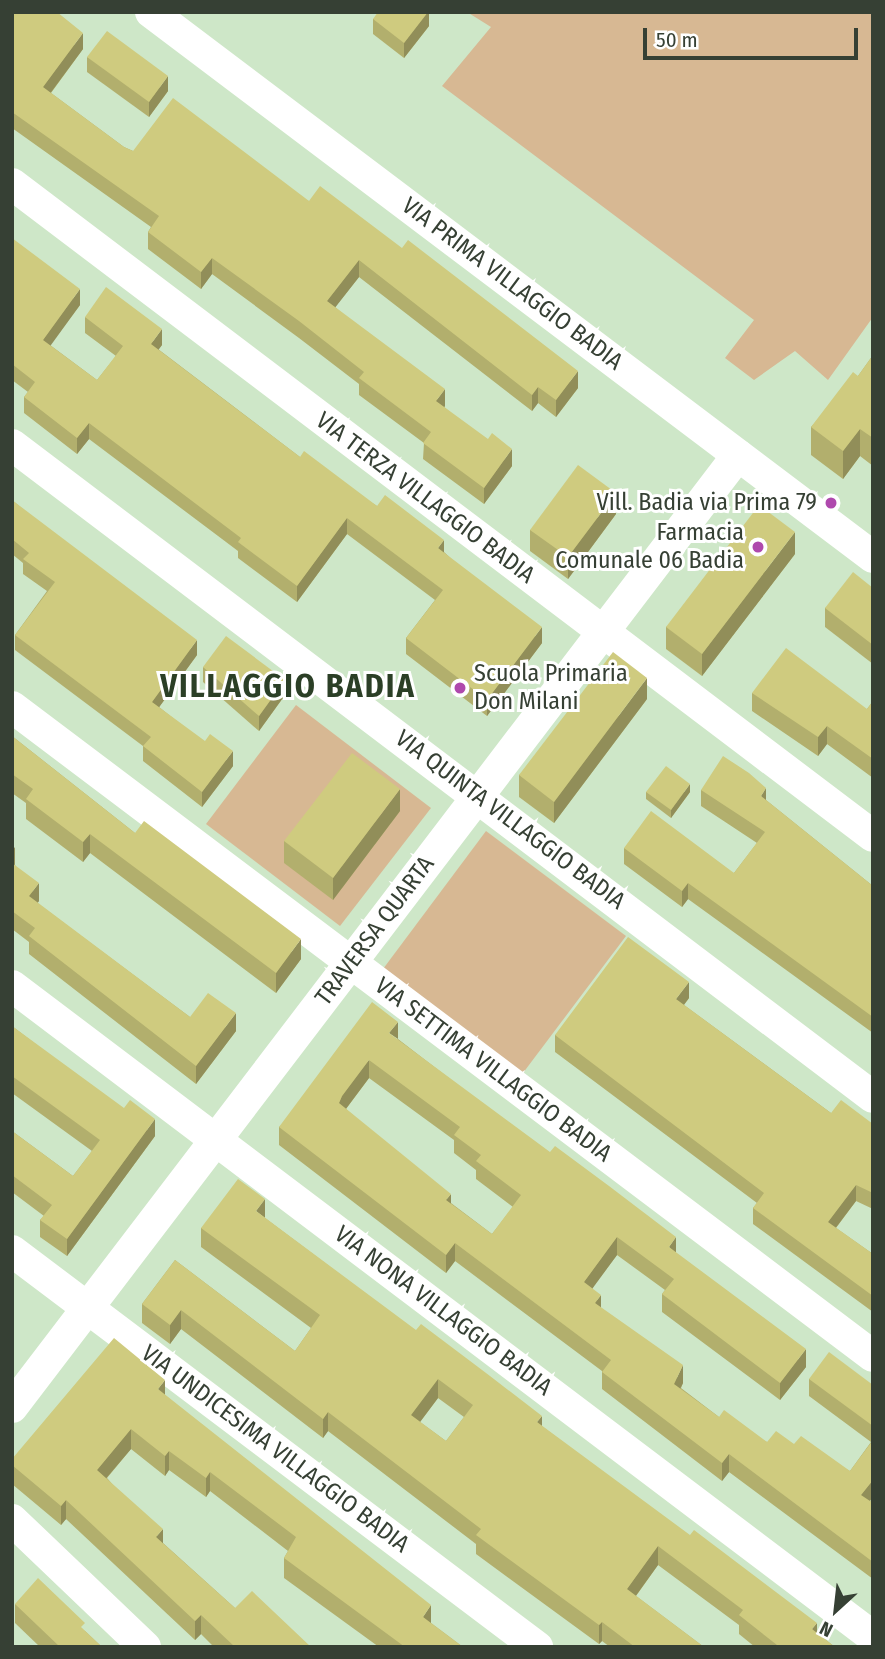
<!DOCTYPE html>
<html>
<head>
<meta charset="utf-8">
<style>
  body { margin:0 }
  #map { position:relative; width:885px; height:1659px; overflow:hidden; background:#cee7c8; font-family:"Fira Sans Condensed",sans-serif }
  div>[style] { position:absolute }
  .green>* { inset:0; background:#d7b893 }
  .minor>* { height:32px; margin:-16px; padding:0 16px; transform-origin:16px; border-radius:16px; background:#fff }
  .wall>* { inset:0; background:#b2af6d }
  .shaded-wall>* { inset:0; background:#918e59 }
  .building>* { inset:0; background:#cfcb7f }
  .dots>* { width:19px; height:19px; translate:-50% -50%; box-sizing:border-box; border:4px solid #fff; border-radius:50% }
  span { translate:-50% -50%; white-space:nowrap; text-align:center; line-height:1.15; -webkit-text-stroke:6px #fff; paint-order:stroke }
  .street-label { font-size:24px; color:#364034 }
  .poi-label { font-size:24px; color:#364034 }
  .right { translate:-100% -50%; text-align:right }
  .left { translate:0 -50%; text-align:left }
  .district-label { font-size:32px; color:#2b3f26; font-weight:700; letter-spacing:2px }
  .frame { position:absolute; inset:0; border:14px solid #364034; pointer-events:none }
  .north { position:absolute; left:801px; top:1575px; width:70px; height:70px; -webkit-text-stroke:5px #fff; paint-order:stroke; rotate:207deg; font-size:19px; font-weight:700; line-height:28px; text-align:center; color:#364034 }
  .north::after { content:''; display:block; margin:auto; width:24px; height:32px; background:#364034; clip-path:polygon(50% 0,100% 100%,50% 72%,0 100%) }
  .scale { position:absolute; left:643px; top:28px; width:215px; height:32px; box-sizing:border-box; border:4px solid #364034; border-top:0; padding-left:9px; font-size:21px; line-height:24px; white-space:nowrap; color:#364034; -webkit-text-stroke:5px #fff; paint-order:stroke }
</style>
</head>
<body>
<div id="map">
  <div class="green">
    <div style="clip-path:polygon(467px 12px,873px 12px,873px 317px,828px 380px,795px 351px,754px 380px,725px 358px,754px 320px,442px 86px,491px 27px)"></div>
    <div style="clip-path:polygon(296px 705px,431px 808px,340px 926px,206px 824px)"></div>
    <div style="clip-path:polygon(486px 831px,626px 936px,523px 1073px,383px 969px)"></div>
  </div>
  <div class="minor">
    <div style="left:151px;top:12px;width:905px;rotate:37.05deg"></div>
    <div style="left:12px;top:184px;width:1080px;rotate:37.14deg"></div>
    <div style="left:12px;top:445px;width:1080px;rotate:37.14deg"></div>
    <div style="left:12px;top:707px;width:1078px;rotate:37.01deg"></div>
    <div style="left:12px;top:986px;width:1079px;rotate:37.09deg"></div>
    <div style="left:12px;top:1251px;width:658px;rotate:37.03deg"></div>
    <div style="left:12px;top:1407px;width:1197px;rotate:-52.67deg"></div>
    <div style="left:12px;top:1520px;width:184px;rotate:43.7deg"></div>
  </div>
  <div class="wall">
    <div style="clip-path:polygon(12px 12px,83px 49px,51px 93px,124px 147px,133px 151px,309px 201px,578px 388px,556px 417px,538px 403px,532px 411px,359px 277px,335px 307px,445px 406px,444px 407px,512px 466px,484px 504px,423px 459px,424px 443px,359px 395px,359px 384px,299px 338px,212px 274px,201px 289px,148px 249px,148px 232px,151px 227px,12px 128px)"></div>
    <div style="clip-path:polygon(429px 12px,429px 26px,404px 58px,373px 34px,373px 19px)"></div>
    <div style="clip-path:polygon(87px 57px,168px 91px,149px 117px,87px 72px)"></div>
    <div style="clip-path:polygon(12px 238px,80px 305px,50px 345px,97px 380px,116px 356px,85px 333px,85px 317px,162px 345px,158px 349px,300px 457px,377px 506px,444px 552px,542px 643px,487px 716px,406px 654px,406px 638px,435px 600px,347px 534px,297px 602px,238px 558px,238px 551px,89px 439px,77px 454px,24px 413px,24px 397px,28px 392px,12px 380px)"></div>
    <div style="clip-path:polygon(873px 355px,873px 466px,860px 456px,843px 479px,811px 455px,811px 427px,858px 376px)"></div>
    <div style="clip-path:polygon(12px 500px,197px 655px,159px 707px,233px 766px,202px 807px,143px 761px,143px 746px,15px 650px,15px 635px,47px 591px,23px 574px,23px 563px,12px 554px)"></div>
    <div style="clip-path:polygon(616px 514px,568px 579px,530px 551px,530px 530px)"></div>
    <div style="clip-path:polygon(795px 554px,702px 676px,666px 649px,666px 627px)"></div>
    <div style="clip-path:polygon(873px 588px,873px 664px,825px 627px,825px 608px)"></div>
    <div style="clip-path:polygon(203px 667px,285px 695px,259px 731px,203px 682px)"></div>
    <div style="clip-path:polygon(752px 693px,867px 709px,873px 701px,873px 778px,827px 744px,818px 756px,752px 711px)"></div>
    <div style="clip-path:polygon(647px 699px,554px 823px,519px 797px,519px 775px)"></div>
    <div style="clip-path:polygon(12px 736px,135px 833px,301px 959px,276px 993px,90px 853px,83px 862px,26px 819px,26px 803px,12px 793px)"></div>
    <div style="clip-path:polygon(701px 790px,766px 800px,873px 886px,873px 1033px,688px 899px,682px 907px,624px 864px,624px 848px,734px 873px,757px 843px,701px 806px)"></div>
    <div style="clip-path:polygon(646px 792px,690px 792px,671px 818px,646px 799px)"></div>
    <div style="clip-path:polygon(400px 811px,333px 900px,284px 863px,284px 841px)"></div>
    <div style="clip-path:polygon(12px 844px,15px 865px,39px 901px,37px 903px,190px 1017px,236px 1031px,196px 1084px,29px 954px,29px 942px,12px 929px)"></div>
    <div style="clip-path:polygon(689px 998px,684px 1005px,831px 1113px,873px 1124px,873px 1209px,856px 1201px,836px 1228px,873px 1254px,873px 1312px,753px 1224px,753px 1208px,757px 1203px,555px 1052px,555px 1035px)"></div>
    <div style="clip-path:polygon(12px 1026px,155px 1136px,67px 1256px,40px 1237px,40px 1220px,44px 1216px,12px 1192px,12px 1131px,73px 1176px,92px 1151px,12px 1093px)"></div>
    <div style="clip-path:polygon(evenodd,398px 1039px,676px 1253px,806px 1367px,780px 1400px,662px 1312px,662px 1294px,665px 1290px,617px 1255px,592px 1288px,601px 1308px,683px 1383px,681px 1388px,719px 1417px,767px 1442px,794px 1444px,850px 1471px,871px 1442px,809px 1396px,809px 1379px,873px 1385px,873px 1497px,870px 1501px,873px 1503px,873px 1579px,729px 1472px,722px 1481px,602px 1389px,602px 1371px,455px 1261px,446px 1273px,279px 1145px,279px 1127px,398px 1039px,369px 1078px,454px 1140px,454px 1153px,476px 1170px,476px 1179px,513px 1207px,492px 1234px,451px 1203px,346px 1109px,369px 1078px)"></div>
    <div style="clip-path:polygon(evenodd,265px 1218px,817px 1633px,835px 1647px,755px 1647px,739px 1634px,739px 1625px,658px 1565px,636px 1596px,704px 1647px,610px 1647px,602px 1641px,599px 1644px,476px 1554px,476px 1544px,328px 1431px,323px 1438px,181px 1329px,170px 1344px,142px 1323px,142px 1304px,175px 1260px,295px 1351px,311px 1328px,201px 1247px,201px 1228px,265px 1218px,438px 1398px,464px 1417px,446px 1441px,420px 1422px,438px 1398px)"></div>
    <div style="clip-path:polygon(165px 1395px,431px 1623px,463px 1647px,379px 1647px,284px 1578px,284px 1558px,288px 1551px,210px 1491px,206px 1497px,169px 1470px,165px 1476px,131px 1449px,107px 1478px,163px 1543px,235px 1608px,311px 1647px,214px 1647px,201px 1634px,195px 1640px,66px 1519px,61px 1525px,12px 1484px,12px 1459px)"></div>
    <div style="clip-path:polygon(15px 1604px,85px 1631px,102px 1647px,40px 1647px,15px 1623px)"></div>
  </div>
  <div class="shaded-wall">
    <div style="clip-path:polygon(428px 12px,429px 12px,429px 26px,404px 58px,404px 43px)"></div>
    <div style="clip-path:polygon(83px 33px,83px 49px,43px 103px,43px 87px)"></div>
    <div style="clip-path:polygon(168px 76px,168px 91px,149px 117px,149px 102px)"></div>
    <div style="clip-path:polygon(212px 258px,212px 274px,201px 289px,201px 272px)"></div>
    <div style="clip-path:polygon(359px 260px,359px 277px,327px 318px,327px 301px)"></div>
    <div style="clip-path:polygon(80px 289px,80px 305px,43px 356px,43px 340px)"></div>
    <div style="clip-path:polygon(162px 329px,162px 345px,151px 360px,151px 344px)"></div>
    <div style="clip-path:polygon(578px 371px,578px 388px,556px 417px,556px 400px)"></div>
    <div style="clip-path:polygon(538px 387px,538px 403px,532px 411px,532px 395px)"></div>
    <div style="clip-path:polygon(445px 389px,445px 406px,436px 418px,436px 401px)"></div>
    <div style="clip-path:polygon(89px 423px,89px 439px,77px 454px,77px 438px)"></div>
    <div style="clip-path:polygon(860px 429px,860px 456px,843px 479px,843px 451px)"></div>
    <div style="clip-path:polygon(512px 449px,512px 466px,484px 504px,484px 488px)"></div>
    <div style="clip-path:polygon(616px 493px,616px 514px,568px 579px,568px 557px)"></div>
    <div style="clip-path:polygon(347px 518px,347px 534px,297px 602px,297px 586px)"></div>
    <div style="clip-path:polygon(795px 532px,795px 554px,702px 676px,702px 654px)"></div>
    <div style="clip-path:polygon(444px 540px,444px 556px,438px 548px)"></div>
    <div style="clip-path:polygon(542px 627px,542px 643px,487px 716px,487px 700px)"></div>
    <div style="clip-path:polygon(197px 640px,197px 655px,152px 717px,152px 702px)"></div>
    <div style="clip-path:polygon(647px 678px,647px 699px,554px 823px,554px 802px)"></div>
    <div style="clip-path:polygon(285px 680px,285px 695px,259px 731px,259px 716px)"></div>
    <div style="clip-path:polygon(827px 726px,827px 744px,818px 756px,818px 737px)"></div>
    <div style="clip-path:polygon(233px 751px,233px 766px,202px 807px,202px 792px)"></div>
    <div style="clip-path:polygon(690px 784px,690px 792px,671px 818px,671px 810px)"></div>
    <div style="clip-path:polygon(766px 788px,766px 804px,761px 796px)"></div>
    <div style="clip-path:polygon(400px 789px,400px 811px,333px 900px,333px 878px)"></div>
    <div style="clip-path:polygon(90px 834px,90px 853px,83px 862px,83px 842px)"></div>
    <div style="clip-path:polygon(15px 847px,15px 865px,12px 869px,12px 851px)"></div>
    <div style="clip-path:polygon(39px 883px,39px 901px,29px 914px,29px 896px)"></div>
    <div style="clip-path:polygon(688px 883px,688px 899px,682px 907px,682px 891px)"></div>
    <div style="clip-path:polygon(301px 939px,301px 959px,276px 993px,276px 973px)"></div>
    <div style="clip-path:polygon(689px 982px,689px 998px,676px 1015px,676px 999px)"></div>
    <div style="clip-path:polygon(236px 1013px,236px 1031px,196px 1084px,196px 1066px)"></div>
    <div style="clip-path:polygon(398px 1022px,398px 1039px,389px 1033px)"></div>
    <div style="clip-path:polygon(369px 1060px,369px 1078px,342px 1114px,339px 1103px,342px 1096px)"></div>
    <div style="clip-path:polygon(155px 1119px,155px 1136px,67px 1256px,67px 1239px)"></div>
    <div style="clip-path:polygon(856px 1185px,856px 1201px,828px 1238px,828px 1222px)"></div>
    <div style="clip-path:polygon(451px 1194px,451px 1212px,446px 1200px)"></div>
    <div style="clip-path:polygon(265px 1199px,265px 1218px,256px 1211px)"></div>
    <div style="clip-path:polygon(617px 1237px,617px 1255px,584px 1300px,584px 1282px)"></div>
    <div style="clip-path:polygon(676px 1237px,676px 1255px,669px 1247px)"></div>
    <div style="clip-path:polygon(455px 1243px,455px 1261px,446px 1273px,446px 1255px)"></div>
    <div style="clip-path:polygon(601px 1295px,601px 1313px,595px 1303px)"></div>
    <div style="clip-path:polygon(181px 1310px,181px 1329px,170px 1344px,170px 1325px)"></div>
    <div style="clip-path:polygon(806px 1349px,806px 1367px,780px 1400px,780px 1383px)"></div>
    <div style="clip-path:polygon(683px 1365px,683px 1383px,674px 1401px,674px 1384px)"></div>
    <div style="clip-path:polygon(438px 1379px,438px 1398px,411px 1434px,411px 1415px)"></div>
    <div style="clip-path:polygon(165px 1380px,165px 1400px,158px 1389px)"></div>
    <div style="clip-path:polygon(328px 1412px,328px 1431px,323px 1438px,323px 1419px)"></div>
    <div style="clip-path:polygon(542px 1416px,542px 1434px,537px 1422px)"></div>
    <div style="clip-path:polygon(131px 1429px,131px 1449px,97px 1489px,97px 1470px)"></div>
    <div style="clip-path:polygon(169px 1451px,169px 1470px,165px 1476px,165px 1456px)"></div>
    <div style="clip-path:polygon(729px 1454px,729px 1472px,722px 1481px,722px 1463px)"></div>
    <div style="clip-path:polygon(210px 1472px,210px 1491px,206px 1497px,206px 1478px)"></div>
    <div style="clip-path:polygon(873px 1480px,873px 1497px,861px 1512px,861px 1495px)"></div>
    <div style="clip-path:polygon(66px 1500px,66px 1519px,61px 1525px,61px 1506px)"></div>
    <div style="clip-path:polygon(163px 1529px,163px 1548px,156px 1537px)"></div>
    <div style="clip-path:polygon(658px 1546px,658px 1565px,627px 1608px,627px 1589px)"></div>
    <div style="clip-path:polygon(431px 1605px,431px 1624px,423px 1617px)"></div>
    <div style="clip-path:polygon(201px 1615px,201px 1634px,195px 1640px,195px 1621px)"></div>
    <div style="clip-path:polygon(602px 1622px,602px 1641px,599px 1644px,599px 1625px)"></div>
    <div style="clip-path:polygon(817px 1623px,817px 1641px,812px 1629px)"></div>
  </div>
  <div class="building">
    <div style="clip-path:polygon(12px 12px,57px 12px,83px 33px,43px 87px,124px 147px,133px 151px,173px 98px,309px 201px,320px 186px,402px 248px,408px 240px,578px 371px,556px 400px,538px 387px,532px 395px,359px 260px,327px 301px,445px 389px,436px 401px,488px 439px,492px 433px,512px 449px,484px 488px,423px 443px,431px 432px,359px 378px,364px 372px,299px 321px,212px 258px,201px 272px,148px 232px,159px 216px,12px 112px)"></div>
    <div style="clip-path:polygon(378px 12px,428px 12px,404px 43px,373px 19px)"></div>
    <div style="clip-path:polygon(107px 31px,168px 76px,149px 102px,87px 57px)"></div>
    <div style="clip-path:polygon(12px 238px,80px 289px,43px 340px,97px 380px,123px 346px,85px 317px,106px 287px,162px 329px,151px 344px,300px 457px,304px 451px,377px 506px,385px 495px,444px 540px,438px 548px,542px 627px,487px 700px,406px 638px,443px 590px,347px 518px,297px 586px,238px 542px,241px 538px,89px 423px,77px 438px,24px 397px,35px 382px,12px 364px)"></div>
    <div style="clip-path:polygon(873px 355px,873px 438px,860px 429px,843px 451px,811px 427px,853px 372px,858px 376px)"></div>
    <div style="clip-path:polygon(578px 465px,616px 493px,568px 557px,530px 530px)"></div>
    <div style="clip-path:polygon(12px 500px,197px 640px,152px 702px,205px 741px,210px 734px,233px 751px,202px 792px,143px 746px,151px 737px,15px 635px,55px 582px,23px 559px,29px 553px,12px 539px)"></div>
    <div style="clip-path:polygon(759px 505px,795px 532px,702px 654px,666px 627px)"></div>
    <div style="clip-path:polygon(853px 572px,873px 588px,873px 645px,825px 608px)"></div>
    <div style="clip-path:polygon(226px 636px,285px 680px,259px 716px,203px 667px)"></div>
    <div style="clip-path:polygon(786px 648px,867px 709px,873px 701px,873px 759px,827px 726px,818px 737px,752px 693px)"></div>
    <div style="clip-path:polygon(613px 652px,647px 678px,554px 802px,519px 775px)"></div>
    <div style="clip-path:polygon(12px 736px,135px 833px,144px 821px,301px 939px,276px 973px,90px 834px,83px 842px,26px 799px,33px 789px,12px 774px)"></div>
    <div style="clip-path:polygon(352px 753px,400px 789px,333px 878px,284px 841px)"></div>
    <div style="clip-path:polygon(723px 756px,749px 773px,766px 788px,761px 796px,873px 886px,873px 1017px,688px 883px,682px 891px,624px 848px,651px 811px,734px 873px,765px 832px,701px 790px)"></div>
    <div style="clip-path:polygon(666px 766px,690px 784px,671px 810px,646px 792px)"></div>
    <div style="clip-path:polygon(12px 863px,39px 883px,29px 896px,190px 1017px,208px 993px,236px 1013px,196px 1066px,29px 936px,35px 928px,12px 911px)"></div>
    <div style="clip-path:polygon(628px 937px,689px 982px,676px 999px,831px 1113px,841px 1100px,873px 1124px,873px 1193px,856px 1185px,828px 1222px,873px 1254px,873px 1296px,753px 1208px,764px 1193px,555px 1035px)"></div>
    <div style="clip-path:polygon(evenodd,372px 1002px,398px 1022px,389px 1033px,550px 1152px,555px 1146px,609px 1186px,676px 1237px,669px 1247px,806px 1349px,780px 1383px,662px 1294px,674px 1279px,617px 1237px,584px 1282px,601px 1295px,595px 1303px,683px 1365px,674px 1384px,719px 1417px,724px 1410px,767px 1442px,776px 1431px,794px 1444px,801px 1436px,850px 1471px,873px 1440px,873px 1480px,861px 1495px,873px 1503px,873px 1562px,729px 1454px,722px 1463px,602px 1372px,611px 1360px,455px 1243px,446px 1255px,279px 1127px,372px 1002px,369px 1060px,460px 1127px,454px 1135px,481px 1155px,476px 1161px,521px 1195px,492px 1234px,446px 1200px,451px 1194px,339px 1103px,342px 1096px,369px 1060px)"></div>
    <div style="clip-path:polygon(12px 1026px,124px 1108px,130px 1100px,155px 1119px,67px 1239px,40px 1220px,52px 1205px,12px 1175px,12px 1131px,73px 1176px,100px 1140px,12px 1076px)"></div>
    <div style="clip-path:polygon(evenodd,238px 1179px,265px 1199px,256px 1211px,416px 1330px,421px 1324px,490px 1376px,542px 1416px,537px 1422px,690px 1535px,694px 1530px,817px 1623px,812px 1629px,835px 1647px,775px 1647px,777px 1645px,739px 1615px,743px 1610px,658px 1546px,627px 1589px,704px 1647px,635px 1647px,602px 1622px,599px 1625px,476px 1535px,481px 1529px,328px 1412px,323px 1419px,181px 1310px,170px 1325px,142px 1304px,175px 1260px,295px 1351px,320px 1315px,201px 1228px,238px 1179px,438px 1379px,473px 1405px,446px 1441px,411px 1415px,438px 1379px)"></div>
    <div style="clip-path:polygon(114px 1338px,165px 1380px,158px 1389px,431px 1605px,423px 1617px,463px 1647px,405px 1647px,284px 1558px,296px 1537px,210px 1472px,206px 1478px,169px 1451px,165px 1456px,131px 1429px,97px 1470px,163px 1529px,156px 1537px,235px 1608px,252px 1591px,311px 1647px,235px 1647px,201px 1615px,195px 1621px,66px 1500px,61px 1506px,12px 1465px,12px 1459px)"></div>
    <div style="clip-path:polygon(829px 1352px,873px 1385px,873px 1426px,809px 1379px)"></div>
    <div style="clip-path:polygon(38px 1578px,85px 1623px,81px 1627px,102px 1647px,60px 1647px,15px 1604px)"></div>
  </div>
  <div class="dots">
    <div style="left:831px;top:503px;background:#af49ad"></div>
    <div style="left:758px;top:547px;background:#af49ad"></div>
    <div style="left:460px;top:688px;background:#af49ad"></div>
  </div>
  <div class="street-label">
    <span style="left:512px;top:284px;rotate:37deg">VIA PRIMA VILLAGGIO BADIA</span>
    <span style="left:425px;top:498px;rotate:37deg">VIA TERZA VILLAGGIO BADIA</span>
    <span style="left:510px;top:820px;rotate:37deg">VIA QUINTA VILLAGGIO BADIA</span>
    <span style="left:375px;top:931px;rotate:-53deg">TRAVERSA QUARTA</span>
    <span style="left:493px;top:1070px;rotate:37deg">VIA SETTIMA VILLAGGIO BADIA</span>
    <span style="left:443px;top:1311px;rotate:37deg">VIA NONA VILLAGGIO BADIA</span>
    <span style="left:275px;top:1449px;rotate:37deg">VIA UNDICESIMA VILLAGGIO BADIA</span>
  </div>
  <div class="poi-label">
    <span class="right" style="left:817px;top:503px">Vill. Badia via Prima 79</span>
    <span class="right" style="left:744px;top:547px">Farmacia<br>Comunale 06 Badia</span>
    <span class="left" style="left:474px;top:688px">Scuola Primaria<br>Don Milani</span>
  </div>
  <div class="district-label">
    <span style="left:288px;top:686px">VILLAGGIO BADIA</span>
  </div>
  <div class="frame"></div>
  <div class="north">N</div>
  <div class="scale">50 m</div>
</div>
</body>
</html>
